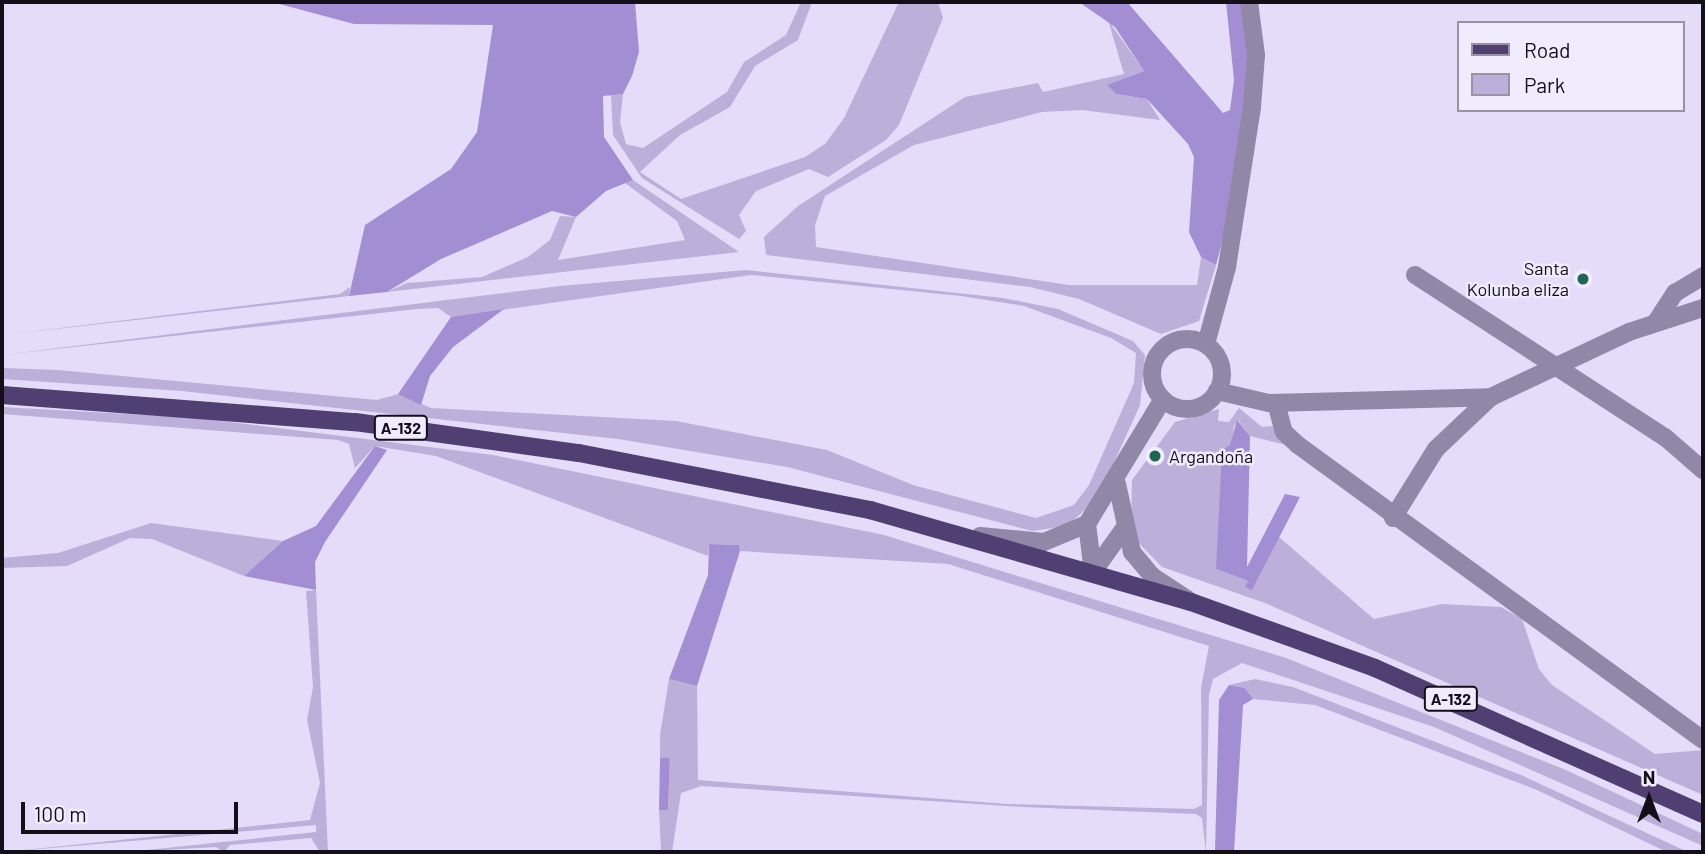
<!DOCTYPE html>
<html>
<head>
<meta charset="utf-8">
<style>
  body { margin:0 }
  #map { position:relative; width:1705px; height:854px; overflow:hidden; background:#e4dcf9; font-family:Barlow,sans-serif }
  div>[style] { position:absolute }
  .green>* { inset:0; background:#bcb0da }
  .forest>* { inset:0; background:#a48ed3 }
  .minor>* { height:18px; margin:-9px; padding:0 9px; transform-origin:9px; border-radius:9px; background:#9188a7 }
  .minor>.ring { margin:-9px; padding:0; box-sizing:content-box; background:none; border:18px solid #9188a7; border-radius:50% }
  .major>* { height:18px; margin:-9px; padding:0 9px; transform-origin:9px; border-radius:9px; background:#513f73 }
  .dots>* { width:19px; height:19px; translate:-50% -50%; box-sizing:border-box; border:4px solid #f0ebfd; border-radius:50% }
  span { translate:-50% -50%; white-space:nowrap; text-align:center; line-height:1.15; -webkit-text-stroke:5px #f0ebfd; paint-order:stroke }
  .shield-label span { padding:2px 5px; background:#f0ebfd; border:2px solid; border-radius:5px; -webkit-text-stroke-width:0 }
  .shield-label { font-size:16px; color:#120f19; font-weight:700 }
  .poi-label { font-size:18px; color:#120f19 }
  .right { translate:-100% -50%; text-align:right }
  .left { translate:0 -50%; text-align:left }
  .frame { position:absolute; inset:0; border:4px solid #120f19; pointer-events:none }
  .legend { position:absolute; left:1457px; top:21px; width:228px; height:91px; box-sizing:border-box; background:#f0ebfd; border:2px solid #9793a2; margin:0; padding:9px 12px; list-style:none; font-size:21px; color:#120f19 }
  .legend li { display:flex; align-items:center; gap:14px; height:35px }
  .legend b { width:35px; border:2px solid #9793a2 }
  .north { position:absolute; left:1614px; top:763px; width:70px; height:70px; -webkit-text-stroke:5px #f0ebfd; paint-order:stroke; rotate:0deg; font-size:19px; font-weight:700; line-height:28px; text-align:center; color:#120f19 }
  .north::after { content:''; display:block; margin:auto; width:24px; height:32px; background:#120f19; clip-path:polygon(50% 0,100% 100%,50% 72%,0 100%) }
  .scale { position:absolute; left:21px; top:802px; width:217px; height:32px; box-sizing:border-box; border:4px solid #120f19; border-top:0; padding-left:9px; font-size:21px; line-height:24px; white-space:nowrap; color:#120f19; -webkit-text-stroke:5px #f0ebfd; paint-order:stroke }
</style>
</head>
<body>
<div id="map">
  <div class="green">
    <div style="clip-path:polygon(801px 2px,812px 2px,798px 40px,755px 66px,730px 107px,680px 135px,640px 172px,681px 199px,805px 157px,825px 144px,844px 118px,899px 2px,938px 2px,943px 18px,899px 125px,886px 140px,828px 177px,809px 169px,756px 191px,739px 215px,746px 231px,739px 239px,642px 178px,613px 135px,611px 95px,623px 94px,620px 122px,626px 144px,643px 148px,727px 92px,744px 62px,786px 35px)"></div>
    <div style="clip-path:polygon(1108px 20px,1144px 71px,1108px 85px,1116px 94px,1147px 99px,1160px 120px,1082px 110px,1042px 112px,914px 145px,825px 196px,815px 225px,816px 247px,1069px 285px,1197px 285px,1201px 257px,1216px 265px,1199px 321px,1161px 334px,1079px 299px,1030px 287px,766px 255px,764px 237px,798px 206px,965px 97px,1038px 83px,1043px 92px,1124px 74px)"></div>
    <div style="clip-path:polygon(633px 180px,739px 252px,387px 292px,407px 283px,482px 277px,528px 257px,550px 240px,560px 216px,576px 217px,558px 260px,685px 240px,677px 221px,625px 183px)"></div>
    <div style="clip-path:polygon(746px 270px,1003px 298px,1058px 309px,1133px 341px,1145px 355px,1140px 405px,1098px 498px,1067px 526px,1032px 531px,787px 467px,618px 439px,182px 391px,2px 379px,2px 368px,58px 370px,377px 400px,398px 394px,431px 408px,676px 421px,827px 450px,913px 485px,1036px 518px,1074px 505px,1089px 485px,1134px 383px,1136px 353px,1111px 338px,1024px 306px,961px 296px,751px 275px,451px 317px,438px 308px,417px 309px,2px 355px,560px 286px)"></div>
    <div style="clip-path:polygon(350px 287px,349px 296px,2px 335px,340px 294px)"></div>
    <div style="clip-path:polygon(2px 407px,198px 418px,493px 455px,884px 535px,1286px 658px,1566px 770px,1703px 834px,1703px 846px,1434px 727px,1242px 663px,1213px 679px,1209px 695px,1206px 852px,1202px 818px,1196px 814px,1023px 807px,701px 786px,681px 793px,672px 852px,661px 852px,659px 810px,668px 810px,670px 758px,660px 758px,660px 735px,669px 679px,697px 686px,698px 780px,1007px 804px,1194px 809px,1202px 805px,1201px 688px,1209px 646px,948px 564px,740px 551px,739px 545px,709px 544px,708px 556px,436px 456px,375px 446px,355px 468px,349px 444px,338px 440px,2px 414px)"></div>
    <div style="clip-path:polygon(1239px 408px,1262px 427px,1272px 426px,1286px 445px,1250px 436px,1238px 420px,1234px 426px,1216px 569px,1248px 581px,1279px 537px,1374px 619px,1442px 604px,1501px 607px,1522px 619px,1539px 669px,1552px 685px,1655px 754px,1703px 750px,1703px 795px,1265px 603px,1162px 567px,1131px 535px,1132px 480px,1175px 422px,1219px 409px,1218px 421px,1229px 422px)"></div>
    <div style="clip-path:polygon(151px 523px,283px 541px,244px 576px,152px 539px,130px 538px,67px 566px,2px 568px,2px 558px,58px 553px)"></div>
    <div style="clip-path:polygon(316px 590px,328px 852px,320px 852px,311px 838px,230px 845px,224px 852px,216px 847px,128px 852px,316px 832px,316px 825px,5px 852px,310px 820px,320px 783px,307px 720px,313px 687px,306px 591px)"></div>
    <div style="clip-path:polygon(1255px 679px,1293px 687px,1521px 775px,1688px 852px,1667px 852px,1537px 790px,1315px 705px,1253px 699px,1245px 688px,1229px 685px)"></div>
  </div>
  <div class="forest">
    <div style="clip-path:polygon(272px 2px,635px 2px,639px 52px,632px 76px,623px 94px,603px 96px,604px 137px,633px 180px,606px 191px,576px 217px,552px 211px,441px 259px,387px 292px,349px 296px,365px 225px,451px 169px,477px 132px,493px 25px,354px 24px)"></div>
    <div style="clip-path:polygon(1079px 2px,1127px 2px,1223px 113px,1230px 110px,1234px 80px,1226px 2px,1243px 2px,1250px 69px,1230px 212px,1216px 265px,1201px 257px,1189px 232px,1194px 157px,1188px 144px,1147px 99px,1116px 94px,1107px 85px,1144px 71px,1115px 27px)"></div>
    <div style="clip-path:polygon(504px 309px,453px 347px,430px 376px,421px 405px,398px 394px,451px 317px)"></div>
    <div style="clip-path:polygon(1237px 420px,1250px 436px,1247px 567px,1285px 494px,1300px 497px,1252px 590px,1245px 587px,1248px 581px,1216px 569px,1222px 450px,1230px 445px)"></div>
    <div style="clip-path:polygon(375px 446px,387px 450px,325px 542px,315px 562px,316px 590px,244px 576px,283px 541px,316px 526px)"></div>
    <div style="clip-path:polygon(709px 544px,739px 545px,740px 551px,697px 686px,669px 679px,708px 575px)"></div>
    <div style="clip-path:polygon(1229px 685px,1245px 688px,1253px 699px,1243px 705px,1234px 852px,1215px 852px,1219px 700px)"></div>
    <div style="clip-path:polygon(660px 758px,670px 758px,668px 810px,659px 810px)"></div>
  </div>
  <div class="minor">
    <div style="left:1415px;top:275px;width:299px;rotate:33deg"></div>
    <div style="left:1666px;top:438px;width:49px;rotate:40.9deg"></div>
    <div style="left:1656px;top:322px;width:35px;rotate:-57deg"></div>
    <div style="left:1675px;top:293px;width:33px;rotate:-31deg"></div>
    <div class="ring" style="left:1152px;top:339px;width:52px;height:52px"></div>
    <div style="left:1206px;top:344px;width:80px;rotate:-74.7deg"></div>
    <div style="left:1227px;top:267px;width:162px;rotate:-81.1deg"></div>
    <div style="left:1252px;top:107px;width:52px;rotate:-85.6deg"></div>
    <div style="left:1256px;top:55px;width:53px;rotate:-97.5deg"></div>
    <div style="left:1217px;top:391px;width:53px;rotate:13deg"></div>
    <div style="left:1269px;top:403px;width:222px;rotate:-1.5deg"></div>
    <div style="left:1491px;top:397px;width:153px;rotate:-25.2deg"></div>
    <div style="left:1629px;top:332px;width:78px;rotate:-18deg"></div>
    <div style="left:1276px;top:403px;width:30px;rotate:75deg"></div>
    <div style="left:1284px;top:432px;width:19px;rotate:43deg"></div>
    <div style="left:1298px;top:445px;width:501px;rotate:36.07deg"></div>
    <div style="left:1117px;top:484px;width:70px;rotate:77.6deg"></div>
    <div style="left:1132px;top:552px;width:31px;rotate:50deg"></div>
    <div style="left:1152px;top:576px;width:42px;rotate:33.3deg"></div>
    <div style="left:1393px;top:518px;width:81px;rotate:-58.1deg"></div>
    <div style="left:1436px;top:449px;width:76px;rotate:-43.4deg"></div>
    <div style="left:1087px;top:524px;width:48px;rotate:82.9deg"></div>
    <div style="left:1093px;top:572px;width:52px;rotate:-54.5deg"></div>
    <div style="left:980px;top:536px;width:64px;rotate:5.4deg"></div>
    <div style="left:1044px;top:542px;width:47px;rotate:-22.7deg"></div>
    <div style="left:1087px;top:524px;width:146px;rotate:-58.7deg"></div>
  </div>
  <div class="major">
    <div style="left:2px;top:395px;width:354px;rotate:4.4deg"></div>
    <div style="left:355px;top:422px;width:226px;rotate:7.9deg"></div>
    <div style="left:579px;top:453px;width:297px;rotate:11.1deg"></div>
    <div style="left:870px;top:510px;width:334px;rotate:16deg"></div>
    <div style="left:1191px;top:602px;width:195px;rotate:19.7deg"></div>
    <div style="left:1375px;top:668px;width:359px;rotate:24deg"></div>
  </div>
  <div class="dots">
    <div style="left:1583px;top:279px;background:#206456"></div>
    <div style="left:1155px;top:456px;background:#206456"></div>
  </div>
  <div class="shield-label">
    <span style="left:401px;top:428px">A-132</span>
    <span style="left:1451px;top:699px">A-132</span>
  </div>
  <div class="poi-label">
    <span class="right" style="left:1569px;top:279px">Santa<br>Kolunba eliza</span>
    <span class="left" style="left:1169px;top:456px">Argandoña</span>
  </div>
  <div class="frame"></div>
  <ul class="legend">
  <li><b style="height:9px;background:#513f73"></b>Road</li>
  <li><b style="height:19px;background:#bcb0da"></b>Park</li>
  </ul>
  <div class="north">N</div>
  <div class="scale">100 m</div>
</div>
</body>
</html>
